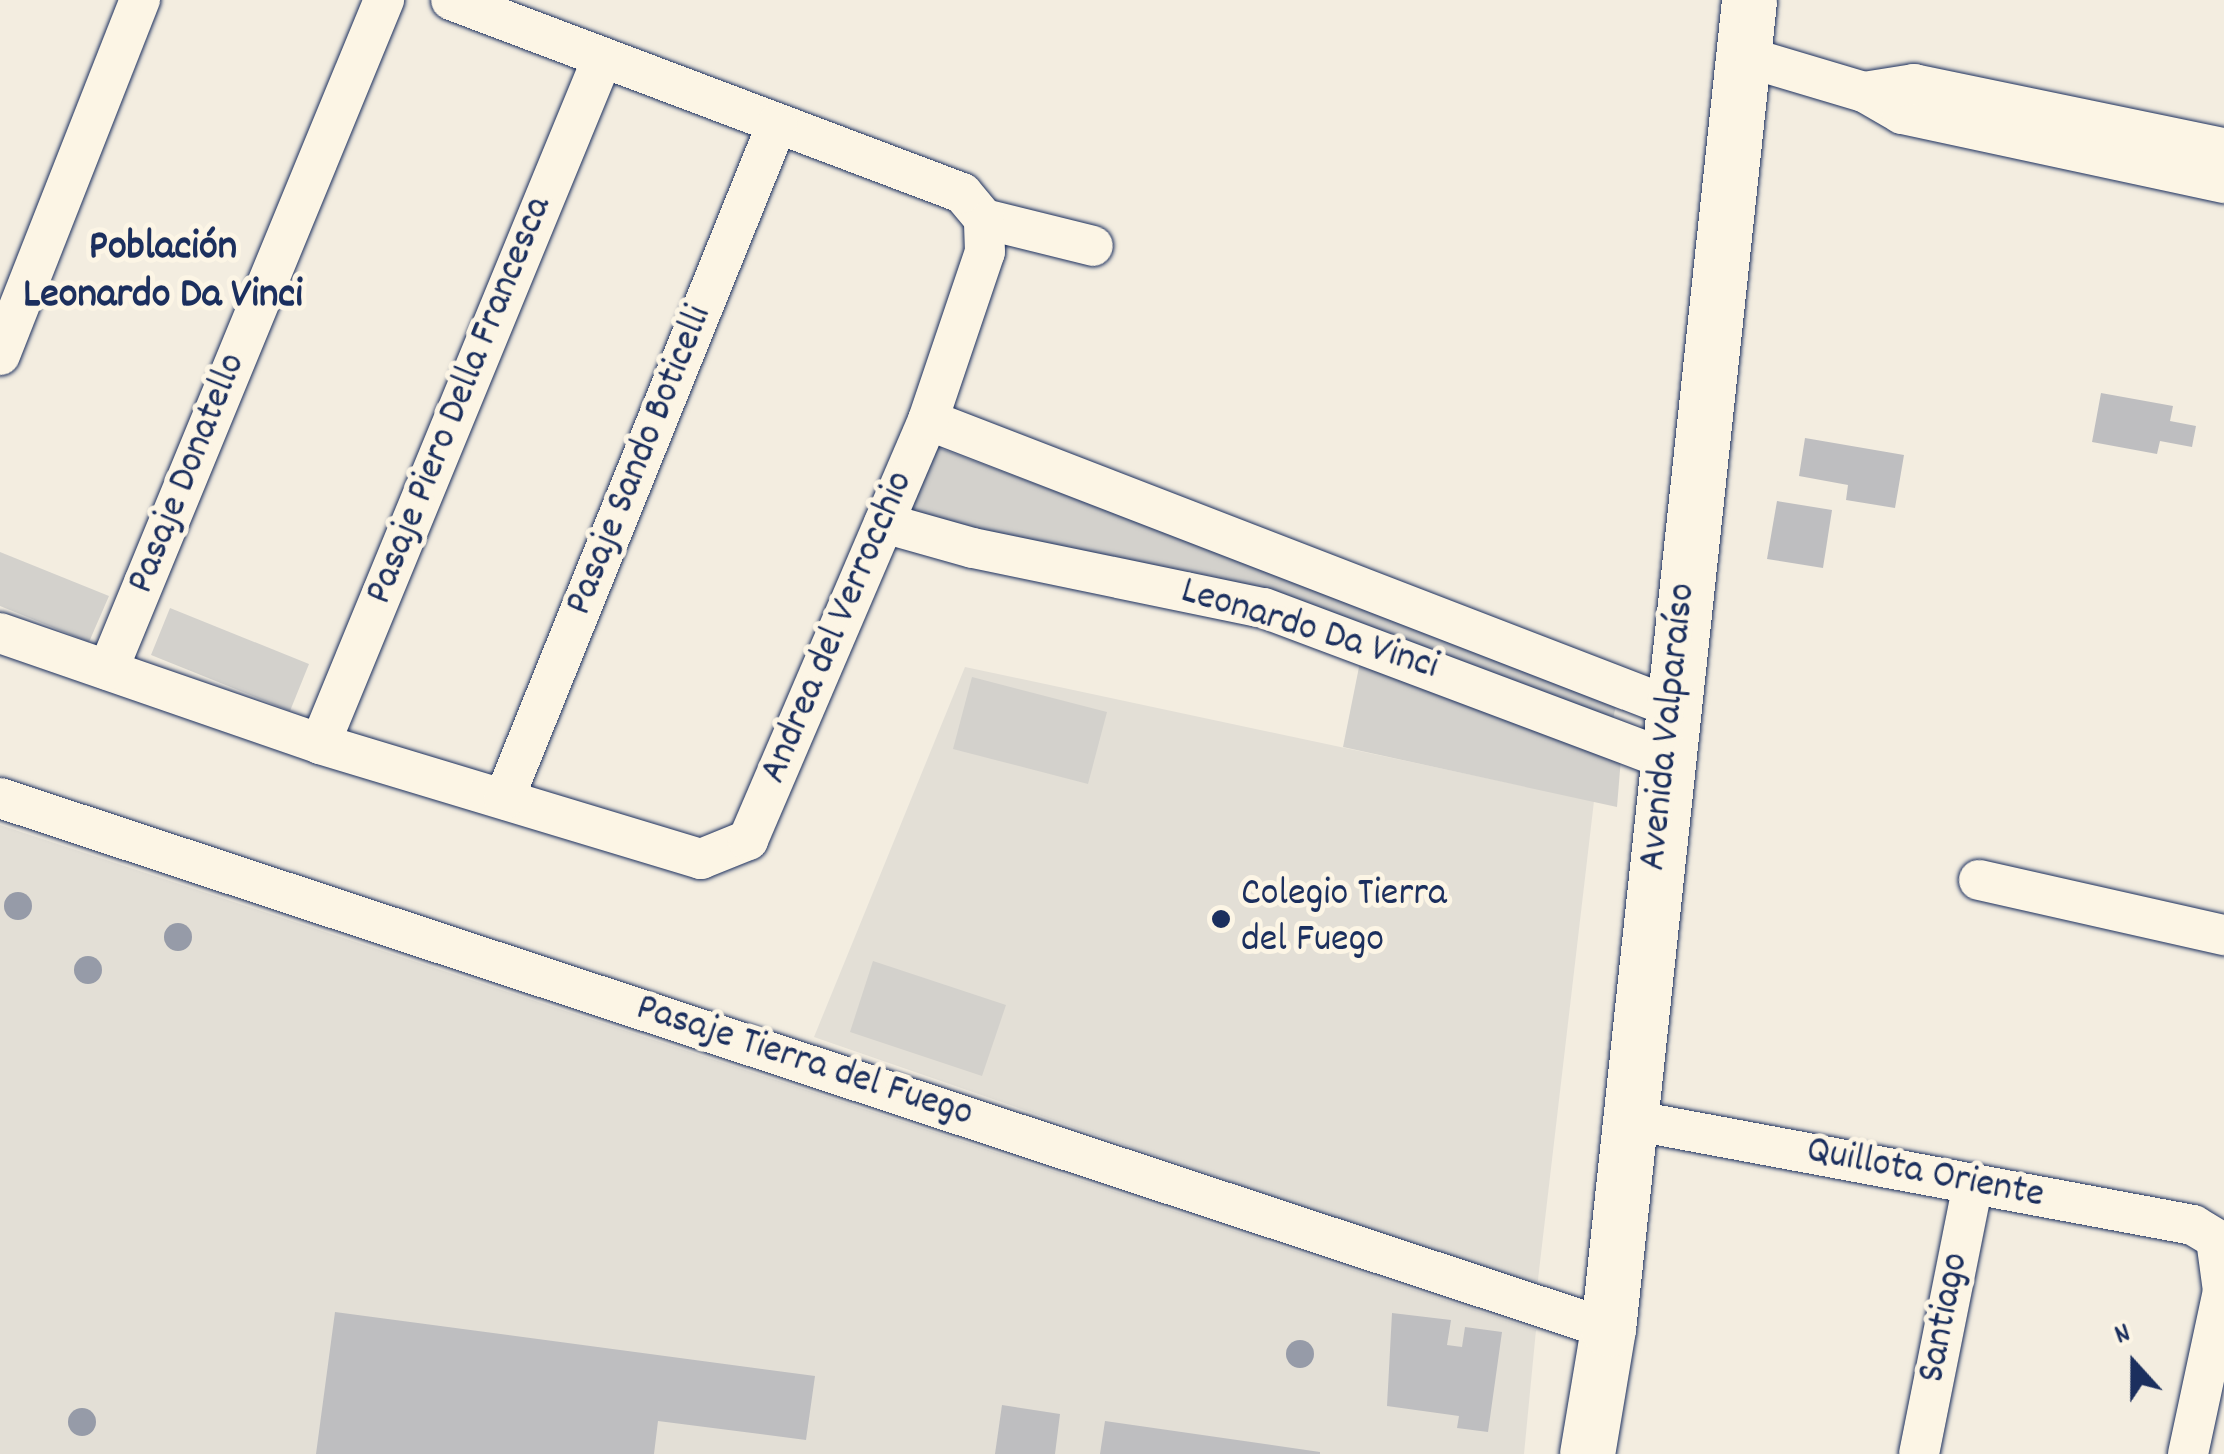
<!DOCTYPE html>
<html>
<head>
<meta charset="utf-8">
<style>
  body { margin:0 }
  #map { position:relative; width:2224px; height:1454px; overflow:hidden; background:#f3ede0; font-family:Dekko,sans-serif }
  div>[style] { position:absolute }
  .built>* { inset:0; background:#e3dfd6 }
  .green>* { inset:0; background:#d3d1cc }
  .building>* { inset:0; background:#bebec0 }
  .roads { filter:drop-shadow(0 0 2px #1b2f5e) drop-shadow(0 0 2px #1b2f5e) }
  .minor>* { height:40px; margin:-20px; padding:0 20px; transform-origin:20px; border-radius:20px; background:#fcf5e5 }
  .secondary>* { height:55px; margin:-27.5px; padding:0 27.5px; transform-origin:27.5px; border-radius:27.5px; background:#fcf5e5 }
  .trees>* { width:28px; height:28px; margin:-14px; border-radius:50%; background:#969ba8 }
  .dots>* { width:28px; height:28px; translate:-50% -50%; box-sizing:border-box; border:5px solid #fcf5e5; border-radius:50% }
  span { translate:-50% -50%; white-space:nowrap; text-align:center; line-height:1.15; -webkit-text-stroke:10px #fcf5e5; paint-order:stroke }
  .street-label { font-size:40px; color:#1b2f5e }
  .poi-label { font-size:40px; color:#1b2f5e }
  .left { translate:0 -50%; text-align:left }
  .neighbourhood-label { font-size:42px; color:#1b2f5e; font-weight:700 }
  .north { position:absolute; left:2084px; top:1314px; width:100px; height:100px; -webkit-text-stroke:8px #fcf5e5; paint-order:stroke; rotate:339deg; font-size:28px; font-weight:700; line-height:40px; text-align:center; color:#1b2f5e }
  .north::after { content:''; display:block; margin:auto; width:35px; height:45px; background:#1b2f5e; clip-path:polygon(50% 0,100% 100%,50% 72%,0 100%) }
</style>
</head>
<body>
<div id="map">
  <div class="built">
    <div style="clip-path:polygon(965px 667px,1594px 801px,1537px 1288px,814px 1037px)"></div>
    <div style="clip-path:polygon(0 825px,1536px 1330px,1524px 1454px,0 1454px)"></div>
  </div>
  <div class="green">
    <div style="clip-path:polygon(934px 446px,1617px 701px,1613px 719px,905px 517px)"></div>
    <div style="clip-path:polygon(0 552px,109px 596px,89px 642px,0 606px)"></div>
    <div style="clip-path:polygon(170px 608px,309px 664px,290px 711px,151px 655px)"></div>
    <div style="clip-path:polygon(1360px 662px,1621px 758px,1617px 807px,1343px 747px)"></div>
    <div style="clip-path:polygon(972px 677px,1107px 712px,1088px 784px,953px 749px)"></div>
    <div style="clip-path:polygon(873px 961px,1006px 1005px,982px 1076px,850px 1032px)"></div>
  </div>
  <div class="building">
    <div style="clip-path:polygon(2101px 393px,2173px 406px,2170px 421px,2196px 426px,2192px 447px,2160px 441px,2157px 454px,2092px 442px)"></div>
    <div style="clip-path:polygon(1805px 438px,1904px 455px,1895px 508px,1846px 500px,1848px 485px,1799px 476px)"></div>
    <div style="clip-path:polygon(1777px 501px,1832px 510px,1823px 568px,1767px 559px)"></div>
    <div style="clip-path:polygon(335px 1312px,815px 1376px,806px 1440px,658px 1421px,654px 1454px,316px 1454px)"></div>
    <div style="clip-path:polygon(1392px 1313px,1451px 1320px,1447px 1345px,1462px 1347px,1465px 1327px,1502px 1332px,1488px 1432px,1457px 1428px,1459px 1416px,1387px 1406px)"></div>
    <div style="clip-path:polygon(1002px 1405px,1060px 1414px,1055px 1454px,995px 1454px)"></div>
    <div style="clip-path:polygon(1105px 1421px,1320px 1452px,1320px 1454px,1100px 1454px)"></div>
  </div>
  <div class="roads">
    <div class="minor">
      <div style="left:1743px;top:56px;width:126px;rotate:16.6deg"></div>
      <div style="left:1864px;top:92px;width:44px;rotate:30.1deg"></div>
      <div style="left:1902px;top:114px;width:329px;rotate:12.1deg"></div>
      <div style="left:1864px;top:92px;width:51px;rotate:-9.1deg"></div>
      <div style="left:1914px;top:84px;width:317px;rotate:11.7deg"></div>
      <div style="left:984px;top:219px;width:112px;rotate:13.9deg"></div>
      <div style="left:0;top:355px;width:382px;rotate:-68.5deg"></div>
      <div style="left:928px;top:420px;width:797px;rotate:21.12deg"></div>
      <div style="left:884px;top:523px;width:92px;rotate:15.7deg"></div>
      <div style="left:973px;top:548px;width:297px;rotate:11.7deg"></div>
      <div style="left:1264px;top:608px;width:429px;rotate:20.6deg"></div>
      <div style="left:0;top:633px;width:339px;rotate:19.1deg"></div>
      <div style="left:320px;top:744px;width:398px;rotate:16.8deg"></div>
      <div style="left:701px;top:859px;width:51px;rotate:-22deg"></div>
      <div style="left:748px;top:840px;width:457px;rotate:-66.8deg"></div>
      <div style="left:928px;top:420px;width:177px;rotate:-71.3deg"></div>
      <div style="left:985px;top:252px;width:33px;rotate:-92deg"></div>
      <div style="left:984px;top:219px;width:34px;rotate:-130deg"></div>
      <div style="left:962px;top:193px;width:546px;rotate:-159.31deg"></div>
      <div style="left:108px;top:670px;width:725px;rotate:-67.61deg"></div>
      <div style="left:320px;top:744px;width:741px;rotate:-67.62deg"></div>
      <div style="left:0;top:798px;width:1693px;rotate:18.27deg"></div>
      <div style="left:504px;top:799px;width:728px;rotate:-67.98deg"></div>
      <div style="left:1979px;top:880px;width:251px;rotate:12.7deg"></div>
      <div style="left:1631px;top:1120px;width:572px;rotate:10.58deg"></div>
      <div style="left:2193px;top:1225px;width:27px;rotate:31deg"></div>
      <div style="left:1919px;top:1454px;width:276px;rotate:-78.7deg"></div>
      <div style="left:2188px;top:1454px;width:167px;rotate:-77.9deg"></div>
      <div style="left:2223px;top:1291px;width:52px;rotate:-97.7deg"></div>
    </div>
    <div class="secondary">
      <div style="left:1587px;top:1454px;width:127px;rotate:-80.5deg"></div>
      <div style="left:1608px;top:1329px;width:1336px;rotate:-83.94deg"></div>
    </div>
  </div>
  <div class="trees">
    <div style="left:18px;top:906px"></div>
    <div style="left:178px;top:937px"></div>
    <div style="left:88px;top:970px"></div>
    <div style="left:1300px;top:1354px"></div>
    <div style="left:82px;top:1422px"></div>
  </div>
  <div class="dots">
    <div style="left:1221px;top:919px;background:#1b2f5e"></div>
  </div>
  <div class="street-label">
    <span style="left:461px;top:401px;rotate:-68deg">Pasaje Piero Della Francesca</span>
    <span style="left:641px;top:461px;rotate:-68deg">Pasaje Sando Boticelli</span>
    <span style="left:189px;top:474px;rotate:-68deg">Pasaje Donatello</span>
    <span style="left:839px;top:628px;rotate:-67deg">Andrea del Verrocchio</span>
    <span style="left:1309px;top:631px;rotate:17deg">Leonardo Da Vinci</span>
    <span style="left:1670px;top:727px;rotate:-84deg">Avenida Valparaíso</span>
    <span style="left:804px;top:1063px;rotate:18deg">Pasaje Tierra del Fuego</span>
    <span style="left:1925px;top:1175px;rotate:11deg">Quillota Oriente</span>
    <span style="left:1946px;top:1318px;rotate:-79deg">Santiago</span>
  </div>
  <div class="poi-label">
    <span class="left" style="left:1241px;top:919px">Colegio Tierra<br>del Fuego</span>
  </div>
  <div class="neighbourhood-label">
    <span style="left:163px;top:273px">Población<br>Leonardo Da Vinci</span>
  </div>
  <div class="north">N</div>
</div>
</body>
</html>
